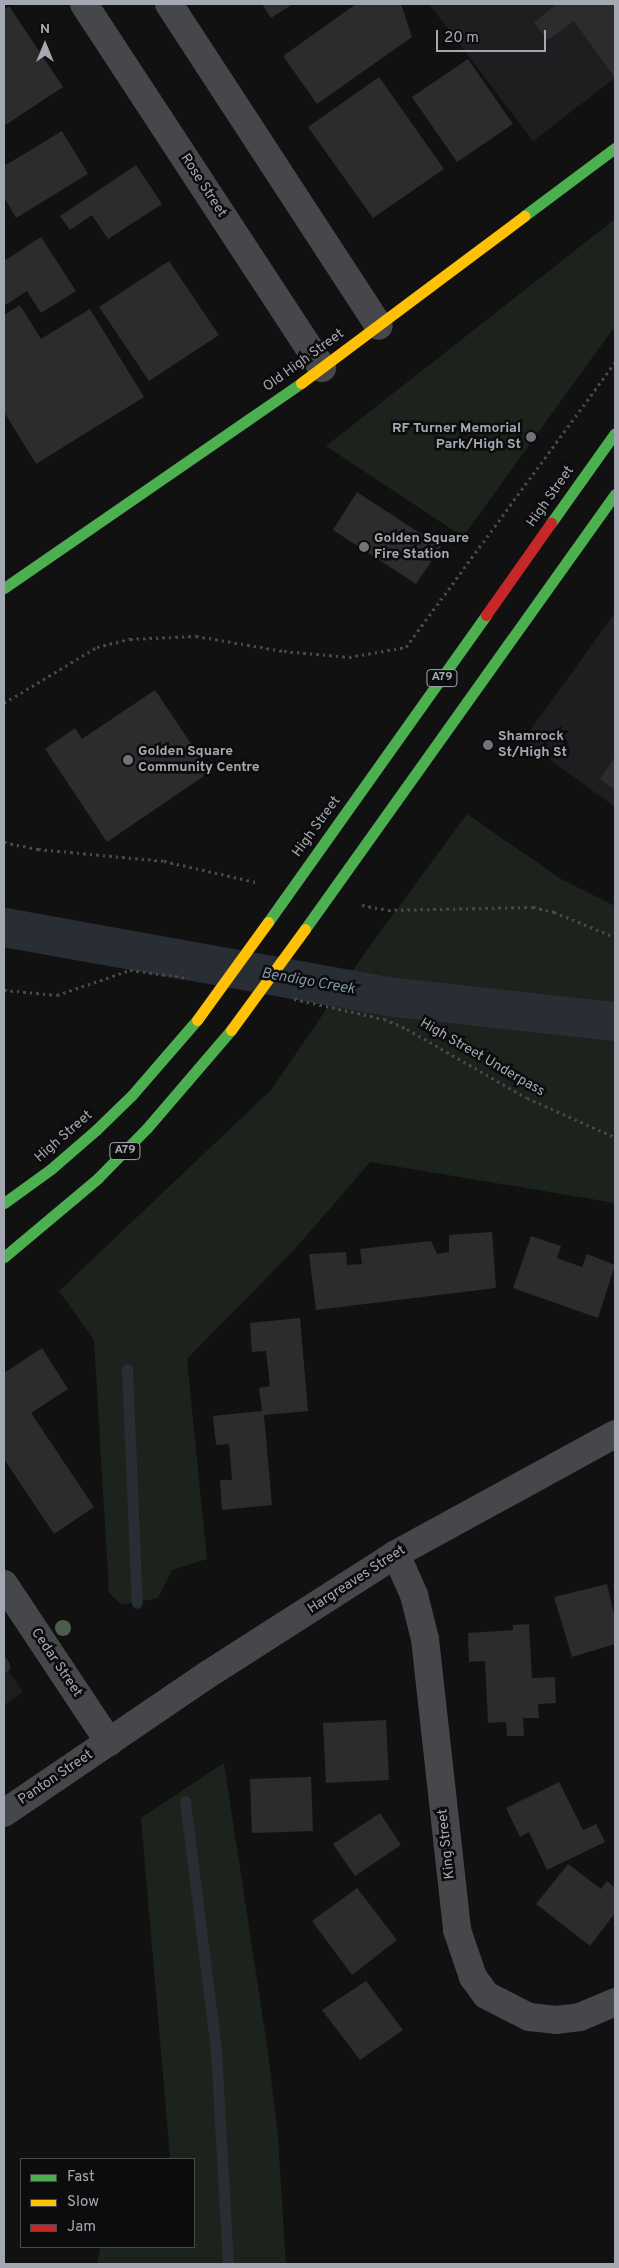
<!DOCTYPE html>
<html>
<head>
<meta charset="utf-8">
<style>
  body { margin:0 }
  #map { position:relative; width:619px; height:2268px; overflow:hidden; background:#111112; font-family:Overpass,sans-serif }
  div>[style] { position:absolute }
  .built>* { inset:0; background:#1e1e20 }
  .green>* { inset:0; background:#1c221c }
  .stream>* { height:11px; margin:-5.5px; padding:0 5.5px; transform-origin:5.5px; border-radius:5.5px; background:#282e34 }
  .canal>* { height:39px; margin:-19.5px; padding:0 19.5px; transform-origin:19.5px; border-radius:19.5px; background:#282e34 }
  .building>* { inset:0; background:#2c2c2d }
  .path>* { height:3px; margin-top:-1.5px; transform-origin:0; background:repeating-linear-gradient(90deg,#47494c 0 2.5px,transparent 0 6.5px) }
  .street>* { height:28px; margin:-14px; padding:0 14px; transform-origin:14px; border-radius:14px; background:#46474a }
  .fast>* { height:11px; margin:-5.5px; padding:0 5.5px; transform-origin:5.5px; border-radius:5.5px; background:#4caf50 }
  .slow>* { height:11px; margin:-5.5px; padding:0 5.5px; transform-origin:5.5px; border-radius:5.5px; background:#ffc107 }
  .jam>* { height:11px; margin:-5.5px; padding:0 5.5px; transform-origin:5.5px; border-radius:5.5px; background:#c62828 }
  .slow-bridge>* { height:11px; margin:-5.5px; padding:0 5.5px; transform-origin:5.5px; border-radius:5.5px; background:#ffc107 }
  .trees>* { width:16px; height:16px; margin:-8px; border-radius:50%; background:#4b5d4d }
  .dots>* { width:14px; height:14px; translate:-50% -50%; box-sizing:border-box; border:2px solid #0c0c0d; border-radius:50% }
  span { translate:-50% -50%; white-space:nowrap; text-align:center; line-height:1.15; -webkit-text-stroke:5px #0c0c0d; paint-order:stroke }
  .shield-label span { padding:1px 4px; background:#0c0c0d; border:1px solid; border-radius:4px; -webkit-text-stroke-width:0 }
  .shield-label { font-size:12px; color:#a3a8b2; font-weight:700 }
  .street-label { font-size:14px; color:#a3a8b2 }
  .poi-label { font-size:14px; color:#a3a8b2; font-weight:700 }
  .right { translate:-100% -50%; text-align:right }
  .left { translate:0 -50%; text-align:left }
  .water-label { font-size:15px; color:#7c95ab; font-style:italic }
  .frame { position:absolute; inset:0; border:5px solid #a3a8b2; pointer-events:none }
  .legend { position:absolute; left:20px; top:2158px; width:175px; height:90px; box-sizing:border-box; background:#0c0c0d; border:1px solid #484a4f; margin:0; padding:6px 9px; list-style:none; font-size:15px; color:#a3a8b2 }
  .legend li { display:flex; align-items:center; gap:10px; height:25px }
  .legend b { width:25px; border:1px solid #484a4f }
  .north { position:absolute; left:20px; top:20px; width:50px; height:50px; -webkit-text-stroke:4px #0c0c0d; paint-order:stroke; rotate:0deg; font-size:14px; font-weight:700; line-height:20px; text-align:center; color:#a3a8b2 }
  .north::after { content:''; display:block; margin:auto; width:18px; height:22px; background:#a3a8b2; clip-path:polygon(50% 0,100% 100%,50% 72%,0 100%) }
  .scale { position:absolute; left:436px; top:30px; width:110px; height:22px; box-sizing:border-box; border:2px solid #a3a8b2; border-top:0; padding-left:6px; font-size:15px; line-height:18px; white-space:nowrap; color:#a3a8b2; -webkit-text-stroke:4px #0c0c0d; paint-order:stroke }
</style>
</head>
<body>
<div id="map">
  <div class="built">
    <div style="clip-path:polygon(429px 4px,615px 4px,615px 78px,533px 141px)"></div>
    <div style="clip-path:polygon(615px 613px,615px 807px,523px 740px)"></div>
    <div style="clip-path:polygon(4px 1665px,23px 1692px,4px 1705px)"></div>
  </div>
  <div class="green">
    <div style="clip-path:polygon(615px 219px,615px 326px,463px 537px,326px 446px)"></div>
    <div style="clip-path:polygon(467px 814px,561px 879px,615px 906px,615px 1203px,370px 1162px,295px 1249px,187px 1359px,207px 1559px,172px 1570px,158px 1598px,122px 1605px,109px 1593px,94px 1340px,59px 1291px,271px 1090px,367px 950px)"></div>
    <div style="clip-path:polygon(224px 1763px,268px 2052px,278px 2136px,286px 2264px,97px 2264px,100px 2247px,194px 2247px,194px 2159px,163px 2159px,170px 2157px,141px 1818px)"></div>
  </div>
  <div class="stream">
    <div style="left:127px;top:1369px;width:234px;rotate:87.6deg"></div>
    <div style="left:185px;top:1801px;width:252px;rotate:82.9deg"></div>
    <div style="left:216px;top:2051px;width:213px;rotate:86.8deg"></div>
  </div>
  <div class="canal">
    <div style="left:4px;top:927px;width:389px;rotate:10.2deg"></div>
    <div style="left:387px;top:996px;width:229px;rotate:6.3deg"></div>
  </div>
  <div class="building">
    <div style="clip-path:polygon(262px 4px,293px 4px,271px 18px)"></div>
    <div style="clip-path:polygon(356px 4px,401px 4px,412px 37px,317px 104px,283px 56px)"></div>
    <div style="clip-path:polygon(552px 4px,615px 4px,615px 78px,574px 21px,548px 40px,534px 23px,554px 6px)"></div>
    <div style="clip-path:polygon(9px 6px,63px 87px,4px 126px,4px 10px)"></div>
    <div style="clip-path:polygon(468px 59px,513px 124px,457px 162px,412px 97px)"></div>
    <div style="clip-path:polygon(379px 77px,444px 169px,373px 218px,308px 127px)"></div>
    <div style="clip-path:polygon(62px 131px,88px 174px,16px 218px,4px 197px,4px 166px)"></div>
    <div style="clip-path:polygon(136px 165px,162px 204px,108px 239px,92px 215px,70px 230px,60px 216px)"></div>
    <div style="clip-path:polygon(41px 237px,76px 291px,41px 313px,27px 291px,4px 306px,4px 261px)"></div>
    <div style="clip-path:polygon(169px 261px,219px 335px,149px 381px,99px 307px)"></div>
    <div style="clip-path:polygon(20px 305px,41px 339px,90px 309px,144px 397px,36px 464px,4px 412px,4px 315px)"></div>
    <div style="clip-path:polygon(357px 492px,441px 547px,416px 584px,333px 530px)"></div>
    <div style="clip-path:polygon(155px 690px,210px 772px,107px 842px,45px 749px,75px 728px,82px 739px)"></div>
    <div style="clip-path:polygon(615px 757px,615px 790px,600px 779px)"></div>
    <div style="clip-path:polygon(492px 1232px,496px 1288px,316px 1310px,309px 1254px,346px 1252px,347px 1265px,362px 1264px,360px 1249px,431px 1241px,437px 1254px,449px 1252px,449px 1235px)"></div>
    <div style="clip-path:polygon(531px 1236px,561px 1246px,557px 1258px,582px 1267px,587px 1254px,615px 1265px,598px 1318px,513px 1288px)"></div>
    <div style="clip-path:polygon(300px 1318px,308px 1411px,264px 1415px,272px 1505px,222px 1510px,220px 1480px,232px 1480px,229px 1444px,216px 1445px,213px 1416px,262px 1411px,259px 1388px,270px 1386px,266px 1351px,252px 1352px,250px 1323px)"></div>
    <div style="clip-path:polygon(42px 1348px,68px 1389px,31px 1413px,94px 1507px,54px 1534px,4px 1459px,4px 1373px)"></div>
    <div style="clip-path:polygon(607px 1584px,615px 1619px,615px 1644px,572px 1657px,554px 1597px)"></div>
    <div style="clip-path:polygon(529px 1624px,532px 1678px,555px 1677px,556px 1703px,538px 1704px,539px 1718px,523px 1718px,524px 1736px,507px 1736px,506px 1722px,488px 1723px,485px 1661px,469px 1662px,468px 1633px,513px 1630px,513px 1625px)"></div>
    <div style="clip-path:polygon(4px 1655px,10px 1664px,10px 1670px,4px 1674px)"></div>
    <div style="clip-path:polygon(386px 1720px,389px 1780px,326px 1783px,323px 1723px)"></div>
    <div style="clip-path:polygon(311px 1777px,313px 1831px,252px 1833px,250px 1779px)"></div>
    <div style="clip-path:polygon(559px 1782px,583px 1830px,596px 1824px,605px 1842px,547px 1870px,529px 1832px,520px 1837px,506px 1808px)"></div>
    <div style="clip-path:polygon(380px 1813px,401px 1845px,355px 1876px,333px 1844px)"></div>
    <div style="clip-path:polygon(568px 1864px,601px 1889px,607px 1881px,615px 1888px,615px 1913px,590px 1946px,536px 1904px)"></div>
    <div style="clip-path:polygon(357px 1888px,397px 1940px,352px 1975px,312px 1921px)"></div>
    <div style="clip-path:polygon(366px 1981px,403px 2030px,360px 2060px,322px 2010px)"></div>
  </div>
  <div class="path">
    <div style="left:4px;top:703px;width:109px;rotate:-31.1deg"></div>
    <div style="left:97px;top:647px;width:34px;rotate:-14deg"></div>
    <div style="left:130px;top:639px;width:66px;rotate:-2.6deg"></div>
    <div style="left:196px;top:636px;width:89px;rotate:9.7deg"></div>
    <div style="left:284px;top:651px;width:65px;rotate:5.3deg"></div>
    <div style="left:349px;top:657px;width:58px;rotate:-10deg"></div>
    <div style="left:406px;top:647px;width:353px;rotate:-53.7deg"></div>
    <div style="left:4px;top:842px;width:35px;rotate:12deg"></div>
    <div style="left:38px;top:849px;width:127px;rotate:5.4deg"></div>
    <div style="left:164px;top:861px;width:94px;rotate:12.9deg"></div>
    <div style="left:362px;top:905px;width:26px;rotate:11deg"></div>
    <div style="left:388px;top:910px;width:145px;rotate:-1.2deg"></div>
    <div style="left:533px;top:907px;width:22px;rotate:13deg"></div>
    <div style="left:554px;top:912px;width:66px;rotate:22.3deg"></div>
    <div style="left:4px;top:990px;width:53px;rotate:5.4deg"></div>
    <div style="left:57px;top:995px;width:77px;rotate:-18.9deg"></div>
    <div style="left:130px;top:970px;width:59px;rotate:7.9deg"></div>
    <div style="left:294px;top:999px;width:92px;rotate:12.5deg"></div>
    <div style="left:384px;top:1019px;width:25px;rotate:23deg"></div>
    <div style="left:407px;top:1029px;width:138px;rotate:29.9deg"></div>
    <div style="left:527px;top:1098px;width:96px;rotate:23.9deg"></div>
  </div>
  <div class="street">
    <div style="left:84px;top:4px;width:435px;rotate:56.8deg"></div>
    <div style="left:169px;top:4px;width:384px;rotate:56.9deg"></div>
    <div style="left:396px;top:1554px;width:45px;rotate:66.3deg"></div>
    <div style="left:414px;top:1595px;width:45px;rotate:76deg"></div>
    <div style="left:425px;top:1639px;width:293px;rotate:83.7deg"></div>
    <div style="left:457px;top:1930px;width:50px;rotate:71.2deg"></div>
    <div style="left:473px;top:1977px;width:22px;rotate:54deg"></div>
    <div style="left:486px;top:1995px;width:48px;rotate:27.1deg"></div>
    <div style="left:529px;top:2017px;width:27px;rotate:6deg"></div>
    <div style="left:556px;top:2020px;width:24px;rotate:-7deg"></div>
    <div style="left:580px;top:2017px;width:38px;rotate:-23deg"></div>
    <div style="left:4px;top:1584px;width:190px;rotate:56.4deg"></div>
    <div style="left:4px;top:1813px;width:245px;rotate:-34.2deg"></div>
    <div style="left:207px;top:1675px;width:224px;rotate:-32.6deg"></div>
    <div style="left:396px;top:1554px;width:250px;rotate:-28.7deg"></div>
  </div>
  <div class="fast">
    <div style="left:524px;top:216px;width:114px;rotate:-36.8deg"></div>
    <div style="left:551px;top:523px;width:110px;rotate:-54.6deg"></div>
    <div style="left:4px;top:588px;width:361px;rotate:-34.6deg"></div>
    <div style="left:268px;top:922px;width:377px;rotate:-54.6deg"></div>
    <div style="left:305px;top:929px;width:534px;rotate:-54.52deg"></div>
    <div style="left:4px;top:1203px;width:58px;rotate:-35.9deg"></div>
    <div style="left:51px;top:1169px;width:60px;rotate:-40.9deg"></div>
    <div style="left:96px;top:1130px;width:50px;rotate:-44.2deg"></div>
    <div style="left:132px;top:1095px;width:99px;rotate:-49.1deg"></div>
    <div style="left:4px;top:1257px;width:123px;rotate:-40deg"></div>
    <div style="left:98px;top:1178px;width:70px;rotate:-45.6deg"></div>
    <div style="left:147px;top:1128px;width:129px;rotate:-49.4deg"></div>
  </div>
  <div class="slow">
    <div style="left:301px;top:383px;width:279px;rotate:-36.8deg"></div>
  </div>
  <div class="jam">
    <div style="left:486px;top:615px;width:113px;rotate:-54.8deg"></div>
  </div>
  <div class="slow-bridge">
    <div style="left:197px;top:1020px;width:121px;rotate:-54.1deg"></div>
    <div style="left:231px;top:1030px;width:125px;rotate:-53.8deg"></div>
  </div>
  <div class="trees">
    <div style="left:63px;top:1628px"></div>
  </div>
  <div class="dots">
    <div style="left:531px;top:437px;background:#70737a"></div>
    <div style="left:364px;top:547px;background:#70737a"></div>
    <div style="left:488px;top:745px;background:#70737a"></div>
    <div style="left:128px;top:760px;background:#70737a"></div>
  </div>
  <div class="shield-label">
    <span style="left:442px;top:678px">A79</span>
    <span style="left:125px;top:1151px">A79</span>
  </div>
  <div class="street-label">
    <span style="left:203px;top:186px;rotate:57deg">Rose Street</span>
    <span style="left:304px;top:361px;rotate:-36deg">Old High Street</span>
    <span style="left:551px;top:497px;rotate:-55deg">High Street</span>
    <span style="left:317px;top:827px;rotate:-54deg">High Street</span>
    <span style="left:482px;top:1058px;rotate:30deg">High Street Underpass</span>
    <span style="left:64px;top:1137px;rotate:-41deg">High Street</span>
    <span style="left:357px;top:1580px;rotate:-33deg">Hargreaves Street</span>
    <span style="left:56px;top:1663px;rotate:56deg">Cedar Street</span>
    <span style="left:56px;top:1778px;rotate:-34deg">Panton Street</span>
    <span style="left:447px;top:1844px;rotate:-96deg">King Street</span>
  </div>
  <div class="poi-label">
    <span class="right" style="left:521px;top:437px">RF Turner Memorial<br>Park/High St</span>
    <span class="left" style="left:374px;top:547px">Golden Square<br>Fire Station</span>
    <span class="left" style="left:498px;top:745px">Shamrock<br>St/High St</span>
    <span class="left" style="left:138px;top:760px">Golden Square<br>Community Centre</span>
  </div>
  <div class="water-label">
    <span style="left:308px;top:982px;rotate:10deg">Bendigo Creek</span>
  </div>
  <div class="frame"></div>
  <ul class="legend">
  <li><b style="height:6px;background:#4caf50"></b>Fast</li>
  <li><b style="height:6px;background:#ffc107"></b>Slow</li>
  <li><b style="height:6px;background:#c62828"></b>Jam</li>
  </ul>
  <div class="north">N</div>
  <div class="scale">20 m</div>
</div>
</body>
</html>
